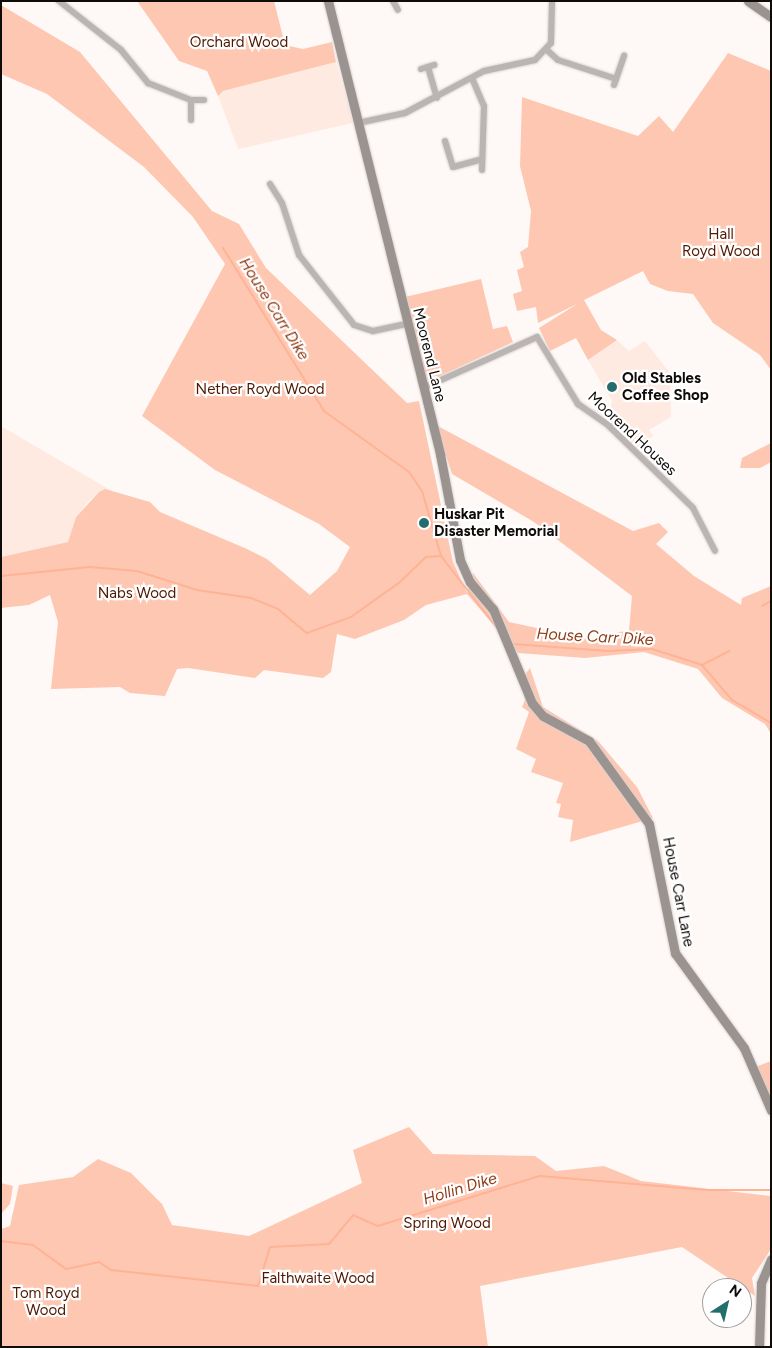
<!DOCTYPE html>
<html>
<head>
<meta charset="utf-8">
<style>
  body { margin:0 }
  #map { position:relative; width:772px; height:1348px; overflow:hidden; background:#fef9f7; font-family:Figtree,sans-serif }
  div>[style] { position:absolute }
  .built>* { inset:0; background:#ffeae1 }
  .green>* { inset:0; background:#fec7b2 }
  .stream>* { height:2px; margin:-1px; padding:0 1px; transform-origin:1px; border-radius:1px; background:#feb395 }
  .roads { filter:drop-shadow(0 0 1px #d8d3d1) drop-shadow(0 0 1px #d8d3d1) }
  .street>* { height:6px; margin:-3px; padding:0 3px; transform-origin:3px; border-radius:3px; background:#bab5b2 }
  .secondary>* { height:9px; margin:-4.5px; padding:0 4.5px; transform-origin:4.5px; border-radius:4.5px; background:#9b9390 }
  .dots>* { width:14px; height:14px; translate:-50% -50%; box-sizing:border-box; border:2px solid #fff; border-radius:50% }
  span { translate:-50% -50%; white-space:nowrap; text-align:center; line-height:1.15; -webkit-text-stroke:4.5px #fff; paint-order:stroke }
  .park-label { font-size:15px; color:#501800 }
  .street-label { font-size:15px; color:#0f0b09 }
  .poi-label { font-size:15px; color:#0f0b09; font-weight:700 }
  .left { translate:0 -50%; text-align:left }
  .water-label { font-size:16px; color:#8d3c17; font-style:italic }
  .frame { position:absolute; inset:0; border:2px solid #0f0b09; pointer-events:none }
  .north { position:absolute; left:702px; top:1278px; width:50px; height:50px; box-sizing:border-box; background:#fff; border:1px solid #9f9d9d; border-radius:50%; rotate:35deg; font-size:14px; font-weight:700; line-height:20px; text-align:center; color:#0f0b09 }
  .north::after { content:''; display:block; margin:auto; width:18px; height:22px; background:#236e6c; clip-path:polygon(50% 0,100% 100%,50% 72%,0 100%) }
</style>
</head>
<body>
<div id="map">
  <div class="built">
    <div style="clip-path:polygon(336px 62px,353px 123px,238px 149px,218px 96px,223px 91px)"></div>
    <div style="clip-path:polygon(617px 340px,629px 351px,645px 341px,670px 373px,671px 417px,649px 430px,653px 436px,637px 448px,609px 420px,612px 401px,588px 360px)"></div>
    <div style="clip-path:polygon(1px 426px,112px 491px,99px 492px,88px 502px,76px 517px,68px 542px,1px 557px)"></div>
  </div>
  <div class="green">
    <div style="clip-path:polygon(137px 1px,274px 1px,285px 45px,303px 49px,332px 42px,336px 62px,223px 91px,218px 96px,207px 71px,179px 61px)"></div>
    <div style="clip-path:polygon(1px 5px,80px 52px,212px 211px,239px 224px,266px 268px,407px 403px,419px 401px,453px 562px,467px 593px,473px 573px,509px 622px,588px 639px,629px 630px,632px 596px,534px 522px,452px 474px,436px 425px,633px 531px,659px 523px,668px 532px,656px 544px,694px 576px,741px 605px,742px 598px,771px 586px,771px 734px,765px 724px,722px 698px,698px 669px,644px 652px,585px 658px,518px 653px,467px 594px,426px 605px,404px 620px,355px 639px,337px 634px,331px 672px,323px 678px,264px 670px,255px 678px,188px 668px,177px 669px,165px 696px,130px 693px,120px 687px,51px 689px,58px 622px,50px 595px,29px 605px,1px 608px,1px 557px,68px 542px,76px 517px,99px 492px,105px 489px,150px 502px,160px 512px,247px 549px,267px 559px,310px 595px,337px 571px,350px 547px,319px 524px,215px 470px,142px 416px,225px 264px,193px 217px,144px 167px,47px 94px,1px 74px)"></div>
    <div style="clip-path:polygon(728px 53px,771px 71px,771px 370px,760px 355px,713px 323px,693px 294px,668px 291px,650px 284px,643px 271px,584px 300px,601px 330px,617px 340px,588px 360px,576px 338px,550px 351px,539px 328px,577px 304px,538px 323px,536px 307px,517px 311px,513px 294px,522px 291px,517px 270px,524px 267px,520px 252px,528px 247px,531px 211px,520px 166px,522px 97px,638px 136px,659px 116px,673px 132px)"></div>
    <div style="clip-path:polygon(481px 279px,493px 329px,507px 326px,513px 342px,427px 382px,405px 297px)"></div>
    <div style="clip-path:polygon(771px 443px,771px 462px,760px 468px,740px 468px,742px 458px)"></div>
    <div style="clip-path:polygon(530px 668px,543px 707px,598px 741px,637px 787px,653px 818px,570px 842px,573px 820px,558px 817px,561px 804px,556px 803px,563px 783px,531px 772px,536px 759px,516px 749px,529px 712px,522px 707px,525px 700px,520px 681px)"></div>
    <div style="clip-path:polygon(771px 1061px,771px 1106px,755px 1067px)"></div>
    <div style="clip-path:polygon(409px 1127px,433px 1154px,535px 1156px,556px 1171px,604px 1166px,641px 1181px,771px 1196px,771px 1249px,752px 1278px,755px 1296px,682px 1247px,480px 1286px,488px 1347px,1px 1347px,1px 1229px,10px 1226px,19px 1185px,73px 1177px,98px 1159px,131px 1173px,162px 1204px,172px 1225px,249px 1236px,362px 1183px,353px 1150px)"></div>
    <div style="clip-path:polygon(1px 1183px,13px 1186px,10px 1204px,1px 1214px)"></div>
  </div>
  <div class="stream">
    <div style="left:223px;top:248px;width:192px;rotate:58.2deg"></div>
    <div style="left:324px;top:411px;width:105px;rotate:35.7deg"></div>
    <div style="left:409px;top:472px;width:23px;rotate:56deg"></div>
    <div style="left:422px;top:491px;width:68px;rotate:73.7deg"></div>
    <div style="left:441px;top:556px;width:90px;rotate:52.2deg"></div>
    <div style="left:1px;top:576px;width:89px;rotate:-5.8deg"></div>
    <div style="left:90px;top:567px;width:47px;rotate:4.9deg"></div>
    <div style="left:137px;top:571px;width:63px;rotate:17.6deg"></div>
    <div style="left:197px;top:590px;width:55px;rotate:8.4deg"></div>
    <div style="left:251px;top:598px;width:29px;rotate:22deg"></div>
    <div style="left:278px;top:609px;width:38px;rotate:40deg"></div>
    <div style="left:307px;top:633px;width:47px;rotate:-20deg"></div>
    <div style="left:351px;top:617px;width:60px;rotate:-35.5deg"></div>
    <div style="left:400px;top:582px;width:36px;rotate:-44deg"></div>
    <div style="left:426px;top:557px;width:15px;rotate:-4deg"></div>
    <div style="left:762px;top:606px;width:10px;rotate:-29deg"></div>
    <div style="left:513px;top:644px;width:96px;rotate:4.2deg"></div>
    <div style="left:609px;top:651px;width:43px;rotate:-2.7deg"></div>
    <div style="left:652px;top:649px;width:52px;rotate:17.7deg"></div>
    <div style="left:702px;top:665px;width:46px;rotate:49.4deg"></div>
    <div style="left:732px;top:700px;width:45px;rotate:30.5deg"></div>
    <div style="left:702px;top:665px;width:31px;rotate:-27deg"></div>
    <div style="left:1px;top:1241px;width:32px;rotate:7deg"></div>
    <div style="left:33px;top:1245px;width:41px;rotate:36deg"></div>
    <div style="left:66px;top:1269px;width:34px;rotate:-12deg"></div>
    <div style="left:99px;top:1262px;width:14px;rotate:34deg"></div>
    <div style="left:111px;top:1270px;width:148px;rotate:6.2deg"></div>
    <div style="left:258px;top:1286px;width:41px;rotate:-72.9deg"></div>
    <div style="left:270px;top:1247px;width:59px;rotate:-2.9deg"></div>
    <div style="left:329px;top:1244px;width:38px;rotate:-50deg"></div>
    <div style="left:353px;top:1215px;width:27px;rotate:24deg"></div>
    <div style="left:378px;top:1226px;width:170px;rotate:-17.2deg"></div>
    <div style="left:540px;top:1176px;width:167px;rotate:4.8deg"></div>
    <div style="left:706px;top:1190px;width:65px"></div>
  </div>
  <div class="roads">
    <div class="street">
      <div style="left:59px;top:1px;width:79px;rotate:38.3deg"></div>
      <div style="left:121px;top:50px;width:43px;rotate:50.7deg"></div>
      <div style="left:148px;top:83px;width:46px;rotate:21.6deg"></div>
      <div style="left:191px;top:100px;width:20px;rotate:90deg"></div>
      <div style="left:393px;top:1px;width:10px;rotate:61deg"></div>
      <div style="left:548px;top:51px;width:13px;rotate:42deg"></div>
      <div style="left:558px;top:60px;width:61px;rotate:18.1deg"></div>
      <div style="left:428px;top:67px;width:32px;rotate:74deg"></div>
      <div style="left:421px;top:69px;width:14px;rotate:-17deg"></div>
      <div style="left:472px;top:78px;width:30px;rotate:67deg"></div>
      <div style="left:484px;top:106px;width:64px;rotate:91.8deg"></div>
      <div style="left:614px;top:85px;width:31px;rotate:-71deg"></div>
      <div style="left:191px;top:100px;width:13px"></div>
      <div style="left:358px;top:123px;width:48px;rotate:-12deg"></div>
      <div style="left:405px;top:113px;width:89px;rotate:-28deg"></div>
      <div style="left:484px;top:71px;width:52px;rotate:-12.2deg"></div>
      <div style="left:535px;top:60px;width:23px;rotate:-47deg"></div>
      <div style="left:551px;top:43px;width:42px;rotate:-88.6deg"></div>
      <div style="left:445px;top:141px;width:27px;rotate:73deg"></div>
      <div style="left:453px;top:167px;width:30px;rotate:-15deg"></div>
      <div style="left:270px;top:184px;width:22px;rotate:58deg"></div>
      <div style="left:282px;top:203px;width:55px;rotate:71.9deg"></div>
      <div style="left:299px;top:255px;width:89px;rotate:51.8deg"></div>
      <div style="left:354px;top:325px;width:20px;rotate:18deg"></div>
      <div style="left:373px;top:331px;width:35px;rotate:-12deg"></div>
      <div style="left:423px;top:388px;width:125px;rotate:-24.1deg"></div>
      <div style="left:537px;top:337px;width:79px;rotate:58.5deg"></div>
      <div style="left:578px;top:404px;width:38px;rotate:35deg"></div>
      <div style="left:609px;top:426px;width:117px;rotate:44.3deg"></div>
      <div style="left:693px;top:508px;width:48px;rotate:62.9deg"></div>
    </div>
    <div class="secondary">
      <div style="left:328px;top:1px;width:467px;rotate:76.1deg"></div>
      <div style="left:440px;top:454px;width:108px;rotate:79.3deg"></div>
      <div style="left:460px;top:560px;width:24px;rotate:66deg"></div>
      <div style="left:470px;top:582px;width:35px;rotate:50deg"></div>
      <div style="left:493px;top:609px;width:102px;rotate:67.5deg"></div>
      <div style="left:532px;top:703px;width:17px;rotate:50deg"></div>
      <div style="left:543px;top:716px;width:52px;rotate:28.5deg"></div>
      <div style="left:589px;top:741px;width:102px;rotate:54.1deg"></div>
      <div style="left:649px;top:824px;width:132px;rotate:78.6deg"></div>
      <div style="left:675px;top:953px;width:117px;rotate:54deg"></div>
      <div style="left:744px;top:1048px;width:68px;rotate:66.5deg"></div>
      <div style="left:748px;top:1px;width:28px;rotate:35deg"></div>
      <div style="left:759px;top:1347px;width:64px;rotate:-88.2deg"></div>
      <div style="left:761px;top:1283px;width:26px;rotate:-67deg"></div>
    </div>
  </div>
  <div class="dots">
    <div style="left:612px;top:387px;background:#236e6c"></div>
    <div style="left:424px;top:523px;background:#236e6c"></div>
  </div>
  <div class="park-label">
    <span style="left:239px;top:43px">Orchard Wood</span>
    <span style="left:721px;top:243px">Hall<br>Royd Wood</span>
    <span style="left:260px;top:390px">Nether Royd Wood</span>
    <span style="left:137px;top:594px">Nabs Wood</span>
    <span style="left:447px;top:1224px">Spring Wood</span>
    <span style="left:318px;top:1279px">Falthwaite Wood</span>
    <span style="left:46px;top:1302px">Tom Royd<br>Wood</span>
  </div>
  <div class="street-label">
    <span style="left:429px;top:355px;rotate:76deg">Moorend Lane</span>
    <span style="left:632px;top:434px;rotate:43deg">Moorend Houses</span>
    <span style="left:678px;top:892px;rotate:79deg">House Carr Lane</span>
  </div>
  <div class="poi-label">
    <span class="left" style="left:622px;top:387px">Old Stables<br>Coffee Shop</span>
    <span class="left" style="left:434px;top:523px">Huskar Pit<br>Disaster Memorial</span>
  </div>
  <div class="water-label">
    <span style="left:274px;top:309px;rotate:58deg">House Carr Dike</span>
    <span style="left:595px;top:637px;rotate:3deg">House Carr Dike</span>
    <span style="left:460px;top:1189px;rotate:-17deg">Hollin Dike</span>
  </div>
  <div class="frame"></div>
  <div class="north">N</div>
</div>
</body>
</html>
